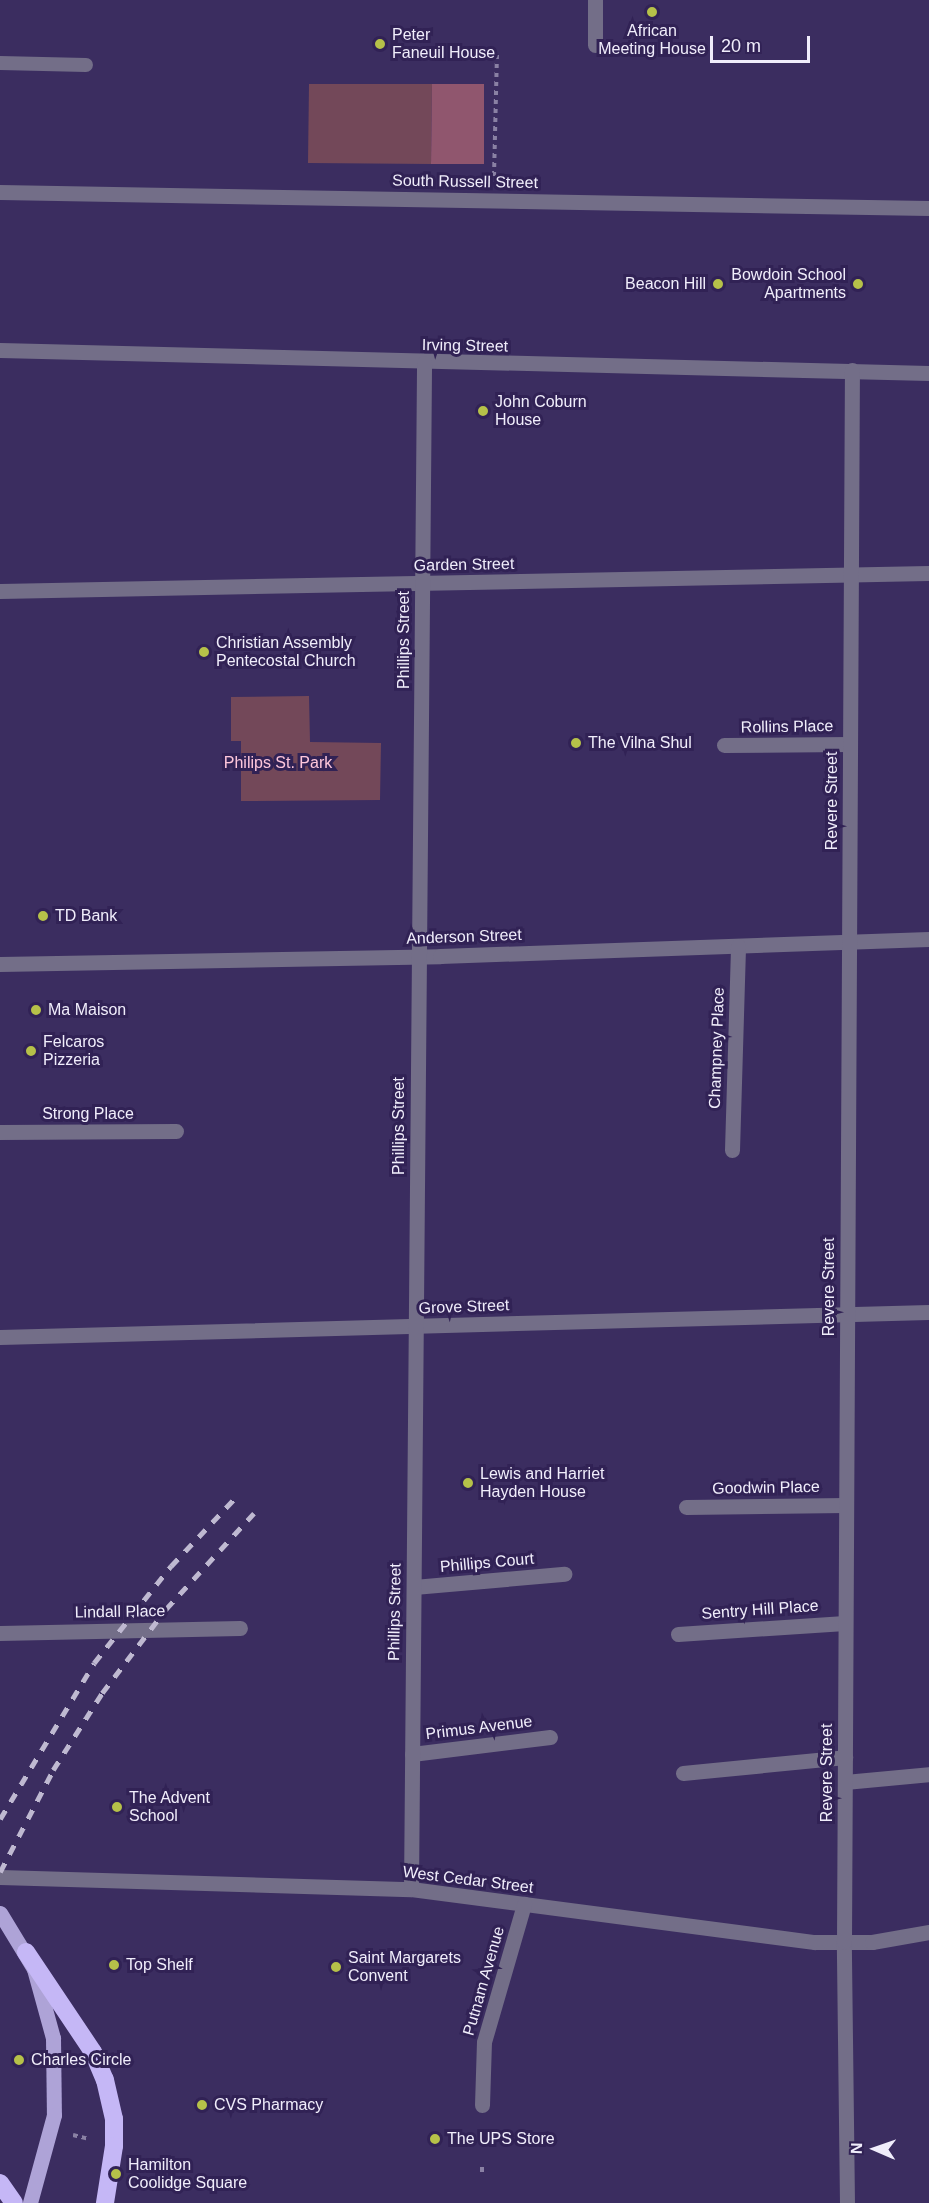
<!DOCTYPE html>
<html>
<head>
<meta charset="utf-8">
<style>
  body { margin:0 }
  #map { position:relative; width:929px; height:2203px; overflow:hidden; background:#3b2d60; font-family:Arial,sans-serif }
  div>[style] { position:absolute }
  .green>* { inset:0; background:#734859 }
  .forest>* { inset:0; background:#90566e }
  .path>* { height:4px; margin-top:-2px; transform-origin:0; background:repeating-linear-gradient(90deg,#8a81a4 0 4.5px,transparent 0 9px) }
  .lane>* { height:14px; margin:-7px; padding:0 7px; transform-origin:7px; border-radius:7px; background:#736e88 }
  .street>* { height:15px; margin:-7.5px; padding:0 7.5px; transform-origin:7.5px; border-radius:7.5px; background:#736e88 }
  .primary>* { height:15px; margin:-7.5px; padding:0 7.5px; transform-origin:7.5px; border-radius:7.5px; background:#aea3d7 }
  .highway>* { height:18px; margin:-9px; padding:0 9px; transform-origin:9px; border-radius:9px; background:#c5b7f6 }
  .rail>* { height:4.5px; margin-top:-2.25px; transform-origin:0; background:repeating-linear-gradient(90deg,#bfb9d1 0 10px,transparent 0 20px) }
  .dots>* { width:16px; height:16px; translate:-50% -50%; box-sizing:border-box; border:3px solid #312255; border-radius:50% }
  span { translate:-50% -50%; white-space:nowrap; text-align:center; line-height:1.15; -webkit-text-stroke:6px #312255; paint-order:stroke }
  .poi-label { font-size:16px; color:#f0edfb }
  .left { translate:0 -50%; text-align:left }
  .right { translate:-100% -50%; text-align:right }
  .street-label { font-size:16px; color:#f0edfb }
  .park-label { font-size:16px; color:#fdc6db }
  .north { position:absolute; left:845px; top:2119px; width:60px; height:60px; -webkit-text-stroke:4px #312255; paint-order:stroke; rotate:272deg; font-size:16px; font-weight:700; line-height:24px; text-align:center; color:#f0edfb }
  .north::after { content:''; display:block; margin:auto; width:21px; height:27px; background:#f0edfb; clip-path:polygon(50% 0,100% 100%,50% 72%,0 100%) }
  .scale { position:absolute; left:710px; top:36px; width:100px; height:27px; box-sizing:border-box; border:3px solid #f0edfb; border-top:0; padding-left:8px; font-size:18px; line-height:21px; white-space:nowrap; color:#f0edfb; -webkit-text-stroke:4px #312255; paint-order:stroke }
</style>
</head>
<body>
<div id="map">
  <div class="green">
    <div style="clip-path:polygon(309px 84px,432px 84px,431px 164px,308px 163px)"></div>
    <div style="clip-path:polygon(309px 696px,310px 742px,381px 743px,380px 800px,241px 801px,241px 741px,231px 741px,231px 697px)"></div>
  </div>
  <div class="forest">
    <div style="clip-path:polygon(432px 84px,484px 84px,484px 164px,431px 164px)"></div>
  </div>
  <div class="path">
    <div style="left:494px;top:176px;width:121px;rotate:-88.6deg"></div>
    <div style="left:73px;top:2135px;width:16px;rotate:14deg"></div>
    <div style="left:482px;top:2172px;width:7px;rotate:-90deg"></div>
  </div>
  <div class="lane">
    <div style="left:0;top:63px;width:86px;rotate:1.3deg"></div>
  </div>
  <div class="street">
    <div style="left:595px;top:45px;width:45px;rotate:-90deg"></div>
    <div style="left:0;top:192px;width:929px;rotate:0.99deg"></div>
    <div style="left:0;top:350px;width:929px;rotate:1.42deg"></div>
    <div style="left:0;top:591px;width:929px;rotate:-1.11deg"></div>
    <div style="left:724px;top:745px;width:126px;rotate:-0.5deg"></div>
    <div style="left:0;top:964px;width:440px;rotate:-1deg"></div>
    <div style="left:440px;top:956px;width:489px;rotate:-2deg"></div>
    <div style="left:0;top:1132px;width:176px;rotate:-0.3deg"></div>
    <div style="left:732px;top:1150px;width:204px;rotate:-88.3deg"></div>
    <div style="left:0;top:1337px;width:929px;rotate:-1.54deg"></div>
    <div style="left:686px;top:1507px;width:160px;rotate:-0.7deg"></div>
    <div style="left:414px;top:1587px;width:151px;rotate:-5deg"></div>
    <div style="left:0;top:1633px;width:240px;rotate:-1.2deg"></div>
    <div style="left:678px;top:1634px;width:167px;rotate:-3.8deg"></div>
    <div style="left:412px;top:1754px;width:139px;rotate:-7deg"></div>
    <div style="left:683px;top:1773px;width:163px;rotate:-5.6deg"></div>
    <div style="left:845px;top:1782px;width:84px;rotate:-5.4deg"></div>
    <div style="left:0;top:1877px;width:411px;rotate:1.7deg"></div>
    <div style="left:411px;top:1889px;width:407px;rotate:7.5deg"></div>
    <div style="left:815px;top:1942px;width:57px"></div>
    <div style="left:872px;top:1942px;width:58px;rotate:-10deg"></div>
    <div style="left:411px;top:1889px;width:1526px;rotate:-89.51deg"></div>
    <div style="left:482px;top:2105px;width:63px;rotate:-88.2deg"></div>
    <div style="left:484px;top:2042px;width:144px;rotate:-73.8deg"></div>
    <div style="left:847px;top:2203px;width:261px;rotate:-90.7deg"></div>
    <div style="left:844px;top:1942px;width:1572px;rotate:-89.71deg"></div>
  </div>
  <div class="primary">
    <div style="left:0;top:1913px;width:66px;rotate:58.7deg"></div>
    <div style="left:34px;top:1969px;width:72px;rotate:74.6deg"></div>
    <div style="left:53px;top:2038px;width:77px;rotate:89.3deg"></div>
    <div style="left:54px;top:2115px;width:91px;rotate:105.3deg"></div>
  </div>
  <div class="highway">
    <div style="left:26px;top:1952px;width:120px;rotate:56.2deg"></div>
    <div style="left:93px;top:2052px;width:30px;rotate:67deg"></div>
    <div style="left:105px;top:2080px;width:40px;rotate:77deg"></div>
    <div style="left:114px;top:2119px;width:27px;rotate:90deg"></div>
    <div style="left:114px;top:2146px;width:58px;rotate:99deg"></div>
    <div style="left:0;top:2183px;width:24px;rotate:55deg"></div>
  </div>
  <div class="rail">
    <div style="left:0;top:1819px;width:182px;rotate:-58.9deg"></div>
    <div style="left:94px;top:1663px;width:124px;rotate:-51.6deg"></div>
    <div style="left:171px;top:1566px;width:96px;rotate:-46.7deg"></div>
    <div style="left:0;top:1872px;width:115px;rotate:-62.5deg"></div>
    <div style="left:53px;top:1770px;width:91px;rotate:-57.5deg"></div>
    <div style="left:102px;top:1693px;width:106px;rotate:-52.7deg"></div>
    <div style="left:166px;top:1609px;width:130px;rotate:-47.5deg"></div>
  </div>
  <div class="dots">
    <div style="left:652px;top:12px;background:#b6c149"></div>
    <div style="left:380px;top:44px;background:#b6c149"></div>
    <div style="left:718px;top:284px;background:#b6c149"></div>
    <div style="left:858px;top:284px;background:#b6c149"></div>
    <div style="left:483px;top:411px;background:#b6c149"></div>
    <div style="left:204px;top:652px;background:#b6c149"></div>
    <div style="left:576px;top:743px;background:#b6c149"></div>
    <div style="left:43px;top:916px;background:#b6c149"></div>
    <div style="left:36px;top:1010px;background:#b6c149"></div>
    <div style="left:31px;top:1051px;background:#b6c149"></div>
    <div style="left:468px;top:1483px;background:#b6c149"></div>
    <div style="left:117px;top:1807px;background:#b6c149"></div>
    <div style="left:114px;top:1965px;background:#b6c149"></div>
    <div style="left:336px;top:1967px;background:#b6c149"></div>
    <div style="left:19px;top:2060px;background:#b6c149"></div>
    <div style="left:202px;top:2105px;background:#b6c149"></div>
    <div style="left:435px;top:2139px;background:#b6c149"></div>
    <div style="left:116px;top:2174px;background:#b6c149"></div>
  </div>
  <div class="poi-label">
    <span style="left:652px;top:40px">African<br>Meeting House</span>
    <span class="left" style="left:392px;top:44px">Peter<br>Faneuil House</span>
    <span class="right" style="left:846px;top:284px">Bowdoin School<br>Apartments</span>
    <span class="right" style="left:706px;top:284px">Beacon Hill</span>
    <span class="left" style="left:495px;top:411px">John Coburn<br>House</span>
    <span class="left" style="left:216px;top:652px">Christian Assembly<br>Pentecostal Church</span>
    <span class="left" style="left:588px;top:743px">The Vilna Shul</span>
    <span class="left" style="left:55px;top:916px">TD Bank</span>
    <span class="left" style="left:48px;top:1010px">Ma Maison</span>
    <span class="left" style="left:43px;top:1051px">Felcaros<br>Pizzeria</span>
    <span class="left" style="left:480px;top:1483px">Lewis and Harriet<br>Hayden House</span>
    <span class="left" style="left:129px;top:1807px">The Advent<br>School</span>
    <span class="left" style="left:348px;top:1967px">Saint Margarets<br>Convent</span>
    <span class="left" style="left:126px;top:1965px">Top Shelf</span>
    <span class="left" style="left:31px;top:2060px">Charles Circle</span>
    <span class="left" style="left:214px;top:2105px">CVS Pharmacy</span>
    <span class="left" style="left:447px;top:2139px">The UPS Store</span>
    <span class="left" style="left:128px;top:2174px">Hamilton<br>Coolidge Square</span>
  </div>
  <div class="street-label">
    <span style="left:465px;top:182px;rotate:1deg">South Russell Street</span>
    <span style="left:465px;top:346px;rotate:1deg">Irving Street</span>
    <span style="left:464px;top:565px;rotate:-1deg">Garden Street</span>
    <span style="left:404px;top:640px;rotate:-90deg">Phillips Street</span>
    <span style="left:787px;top:727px;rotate:-1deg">Rollins Place</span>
    <span style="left:832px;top:801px;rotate:-90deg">Revere Street</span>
    <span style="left:464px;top:937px;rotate:-2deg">Anderson Street</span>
    <span style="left:717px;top:1048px;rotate:-88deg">Champney Place</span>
    <span style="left:88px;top:1114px">Strong Place</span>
    <span style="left:399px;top:1126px;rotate:-90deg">Phillips Street</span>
    <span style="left:829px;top:1287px;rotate:-90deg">Revere Street</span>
    <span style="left:464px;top:1307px;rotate:-2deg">Grove Street</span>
    <span style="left:766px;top:1488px;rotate:-1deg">Goodwin Place</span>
    <span style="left:487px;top:1563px;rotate:-5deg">Phillips Court</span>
    <span style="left:760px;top:1610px;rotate:-4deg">Sentry Hill Place</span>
    <span style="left:120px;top:1612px;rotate:-1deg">Lindall Place</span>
    <span style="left:395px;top:1612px;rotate:-89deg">Phillips Street</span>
    <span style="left:479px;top:1728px;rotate:-7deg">Primus Avenue</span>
    <span style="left:827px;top:1773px;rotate:-90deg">Revere Street</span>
    <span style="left:468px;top:1880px;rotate:7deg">West Cedar Street</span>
    <span style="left:484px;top:1981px;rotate:-74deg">Putnam Avenue</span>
  </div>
  <div class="park-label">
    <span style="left:278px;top:763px">Philips St. Park</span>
  </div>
  <div class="north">N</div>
  <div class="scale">20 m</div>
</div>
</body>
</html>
